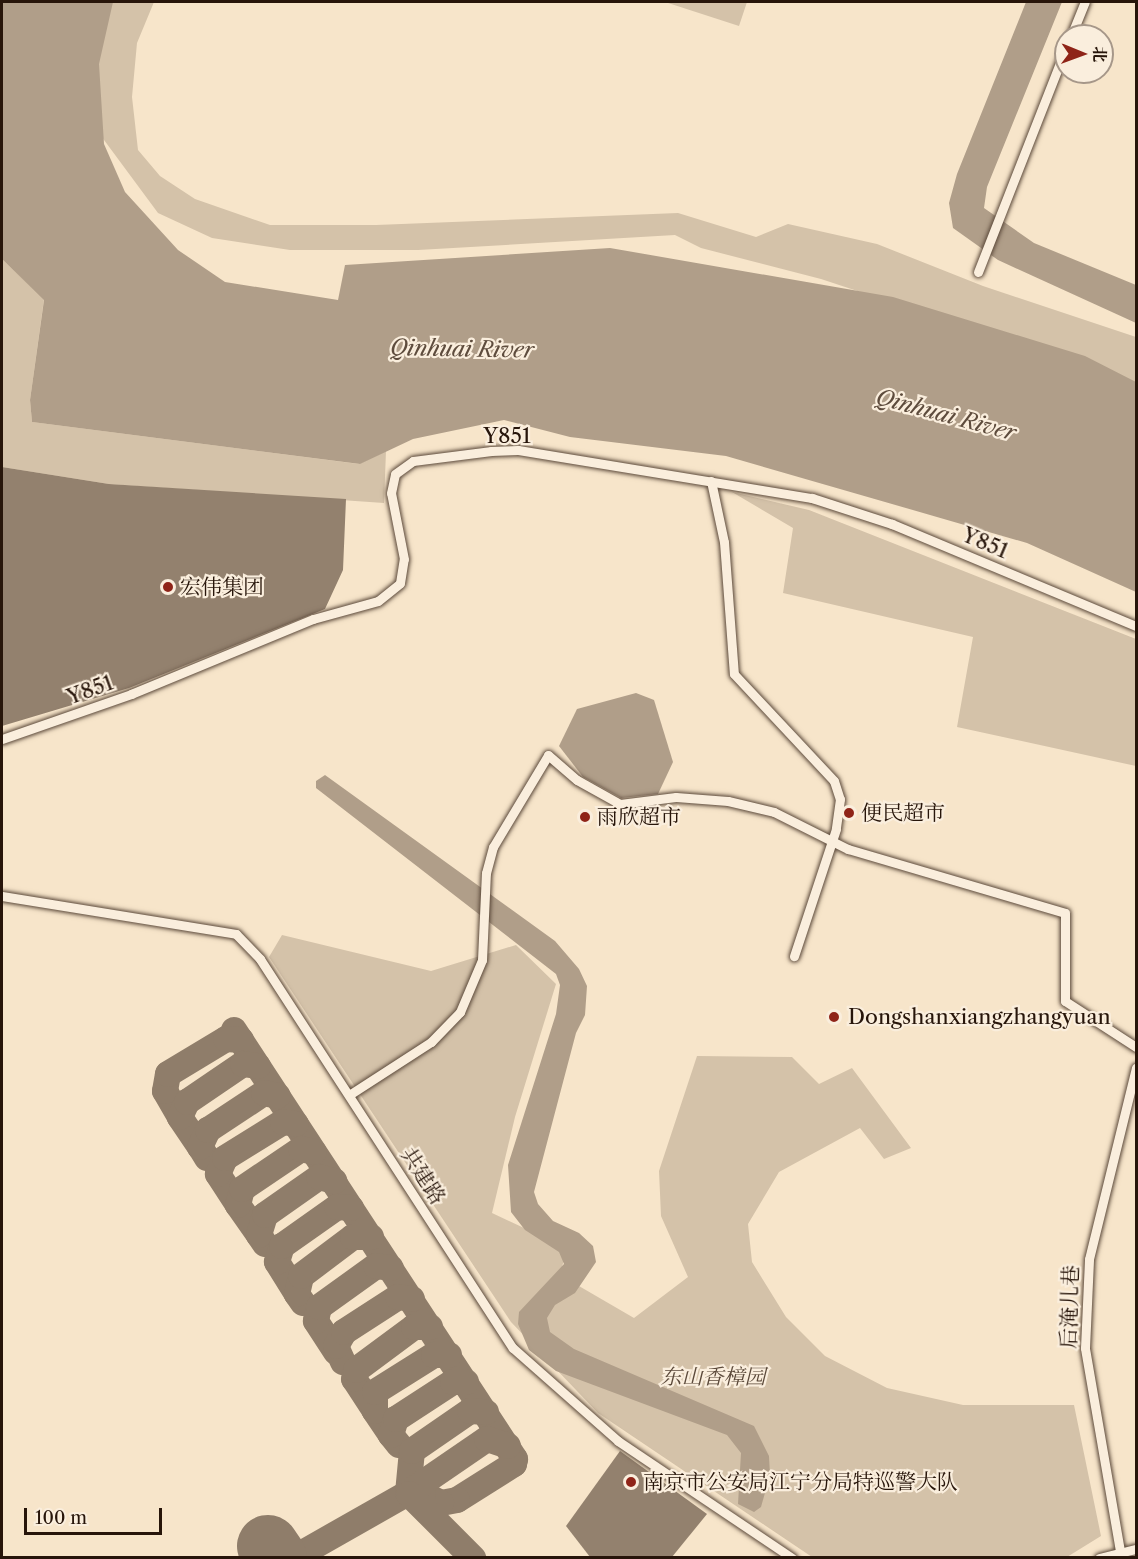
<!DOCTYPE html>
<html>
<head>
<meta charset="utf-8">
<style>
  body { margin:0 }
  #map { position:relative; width:1138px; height:1559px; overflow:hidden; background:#f7e5ca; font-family:"Libre Caslon Text","Noto Serif SC",serif }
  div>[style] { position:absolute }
  .green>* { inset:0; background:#d4c2a9 }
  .water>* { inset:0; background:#b09e89 }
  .taxiway>* { height:26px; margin:-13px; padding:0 13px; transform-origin:13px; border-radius:13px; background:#8f7d6a }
  .runway>* { height:62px; margin:-31px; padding:0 31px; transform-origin:31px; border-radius:31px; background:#8f7d6a }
  .building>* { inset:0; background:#93816e }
  .roads { filter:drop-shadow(0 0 2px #5b493a) drop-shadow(0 0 2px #5b493a) }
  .minor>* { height:9px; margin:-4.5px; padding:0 4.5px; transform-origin:4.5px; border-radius:4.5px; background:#faeedd }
  .dots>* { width:16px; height:16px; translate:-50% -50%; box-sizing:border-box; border:3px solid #faeedd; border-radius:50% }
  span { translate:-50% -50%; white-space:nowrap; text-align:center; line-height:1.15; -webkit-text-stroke:4.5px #faeedd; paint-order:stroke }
  .street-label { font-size:21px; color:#27150a }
  .poi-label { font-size:21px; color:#27150a }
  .left { translate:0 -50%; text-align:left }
  .park-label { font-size:21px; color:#5b493a; font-style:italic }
  .water-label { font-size:22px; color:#5e4c3d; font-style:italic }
  .frame { position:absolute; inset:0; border:3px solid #27150a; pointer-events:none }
  .north { position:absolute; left:1054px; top:24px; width:60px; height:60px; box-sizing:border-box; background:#faeedd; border:2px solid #a69789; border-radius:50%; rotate:91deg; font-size:16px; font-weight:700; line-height:24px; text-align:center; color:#27150a }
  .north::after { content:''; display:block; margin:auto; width:21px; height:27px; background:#8f2418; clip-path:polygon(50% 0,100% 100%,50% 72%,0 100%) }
  .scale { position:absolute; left:24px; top:1508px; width:138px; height:27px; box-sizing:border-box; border:3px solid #27150a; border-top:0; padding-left:8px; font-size:18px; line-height:21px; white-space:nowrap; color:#27150a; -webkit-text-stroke:4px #faeedd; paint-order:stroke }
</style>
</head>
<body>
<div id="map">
  <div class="green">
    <div style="clip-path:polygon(2px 2px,154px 2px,137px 43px,132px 97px,138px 150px,160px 176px,195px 199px,270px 225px,376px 225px,678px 213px,756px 237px,788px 224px,877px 244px,983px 286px,1136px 337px,1136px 383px,821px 279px,701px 248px,675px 235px,418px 250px,290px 250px,212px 238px,158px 213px)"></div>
    <div style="clip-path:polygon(665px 2px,747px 2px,739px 26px)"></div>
    <div style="clip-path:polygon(2px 259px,44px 299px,30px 400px,32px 422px,359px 464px,386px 451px,384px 503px,109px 484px,2px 467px)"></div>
    <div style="clip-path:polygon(732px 492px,809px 510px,1136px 639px,1136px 766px,957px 727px,973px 637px,783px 593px,793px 528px)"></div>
    <div style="clip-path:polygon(282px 935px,431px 971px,516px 945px,556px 984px,515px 1117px,492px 1213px,567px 1248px,560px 1275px,634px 1318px,688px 1277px,661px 1216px,659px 1171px,697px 1056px,792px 1057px,819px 1084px,852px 1068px,911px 1148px,884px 1159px,860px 1128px,779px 1172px,748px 1224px,752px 1262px,786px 1317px,825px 1356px,887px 1388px,963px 1405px,1074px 1405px,1101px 1536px,1067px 1557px,812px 1557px,598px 1413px,511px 1322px,269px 957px)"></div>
  </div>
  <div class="water">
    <div style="clip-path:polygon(2px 2px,113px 2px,99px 64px,104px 144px,125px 192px,178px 250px,225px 282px,338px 300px,345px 265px,610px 248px,893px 297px,1085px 356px,1136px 382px,1136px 592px,1027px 543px,726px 456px,570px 437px,504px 420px,413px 439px,360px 464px,32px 422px,30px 400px,44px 300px,2px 259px)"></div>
    <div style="clip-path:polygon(1026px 2px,1062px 2px,987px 187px,984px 208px,1034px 243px,1136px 285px,1136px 323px,998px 260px,953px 228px,949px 203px,957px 174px)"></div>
    <div style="clip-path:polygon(636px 693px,654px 700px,673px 762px,658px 794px,621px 798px,583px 777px,559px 746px,577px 709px)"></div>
    <div style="clip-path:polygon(325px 775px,555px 941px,579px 969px,587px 986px,585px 1015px,576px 1033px,534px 1192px,538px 1204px,553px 1221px,579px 1233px,593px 1246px,596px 1262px,575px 1293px,555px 1305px,547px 1318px,550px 1332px,574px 1349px,754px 1426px,769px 1456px,770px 1475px,761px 1507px,754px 1512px,738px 1504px,741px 1453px,727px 1435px,556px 1371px,529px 1350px,518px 1324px,519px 1312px,564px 1264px,559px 1252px,525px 1230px,511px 1212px,508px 1165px,556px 1014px,560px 985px,556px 974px,316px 788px,316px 781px)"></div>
  </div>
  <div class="taxiway">
    <div style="left:234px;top:1030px;width:513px;rotate:56.77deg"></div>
    <div style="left:515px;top:1459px;width:5px;rotate:101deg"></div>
    <div style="left:514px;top:1464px;width:67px;rotate:147.7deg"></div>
    <div style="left:457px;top:1500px;width:16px;rotate:169deg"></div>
    <div style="left:441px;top:1503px;width:20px;rotate:-153deg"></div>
    <div style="left:423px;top:1494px;width:15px;rotate:-176deg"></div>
    <div style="left:408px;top:1493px;width:125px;rotate:150.4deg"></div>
    <div style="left:180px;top:1117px;width:30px;rotate:-120deg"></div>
    <div style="left:165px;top:1091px;width:17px;rotate:-80deg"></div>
    <div style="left:168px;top:1074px;width:68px;rotate:-31.1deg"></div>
    <div style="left:226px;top:1039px;width:15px;rotate:4deg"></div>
    <div style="left:200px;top:1147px;width:36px;rotate:-124deg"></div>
    <div style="left:180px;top:1117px;width:17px;rotate:-65deg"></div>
    <div style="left:187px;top:1102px;width:68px;rotate:-34.2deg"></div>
    <div style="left:243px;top:1064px;width:15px;rotate:8deg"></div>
    <div style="left:207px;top:1158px;width:13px;rotate:-122deg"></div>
    <div style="left:200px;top:1147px;width:19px;rotate:-65deg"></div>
    <div style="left:208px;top:1130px;width:67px;rotate:-33.5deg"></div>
    <div style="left:264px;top:1093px;width:14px;rotate:12deg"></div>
    <div style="left:238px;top:1205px;width:37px;rotate:-123deg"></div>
    <div style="left:218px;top:1174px;width:17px;rotate:-66deg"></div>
    <div style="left:225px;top:1158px;width:68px;rotate:-31.8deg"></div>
    <div style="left:283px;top:1122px;width:13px;rotate:9deg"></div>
    <div style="left:259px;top:1235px;width:37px;rotate:-125deg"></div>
    <div style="left:238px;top:1205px;width:16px;rotate:-76deg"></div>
    <div style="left:242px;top:1189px;width:71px;rotate:-34.1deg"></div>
    <div style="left:301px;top:1149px;width:13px;rotate:13deg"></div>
    <div style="left:265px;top:1244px;width:11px;rotate:-124deg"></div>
    <div style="left:259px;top:1235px;width:21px;rotate:-73deg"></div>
    <div style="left:265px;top:1215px;width:66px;rotate:-35.1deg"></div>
    <div style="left:319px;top:1177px;width:16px;rotate:15deg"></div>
    <div style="left:297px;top:1294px;width:38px;rotate:-122deg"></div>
    <div style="left:277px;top:1262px;width:17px;rotate:-73deg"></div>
    <div style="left:282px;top:1246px;width:67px;rotate:-35.3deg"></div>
    <div style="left:337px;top:1207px;width:14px;rotate:4deg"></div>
    <div style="left:303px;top:1303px;width:11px;rotate:-124deg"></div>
    <div style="left:297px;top:1294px;width:18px;rotate:-77deg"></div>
    <div style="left:301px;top:1276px;width:65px;rotate:-36.9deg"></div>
    <div style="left:353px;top:1237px;width:18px"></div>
    <div style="left:336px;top:1352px;width:37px;rotate:-123deg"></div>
    <div style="left:316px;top:1321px;width:14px;rotate:-78deg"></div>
    <div style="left:319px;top:1307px;width:70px;rotate:-35.7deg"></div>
    <div style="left:376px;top:1266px;width:15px;rotate:8deg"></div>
    <div style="left:343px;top:1362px;width:17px;rotate:-114deg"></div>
    <div style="left:336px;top:1346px;width:16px;rotate:-60deg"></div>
    <div style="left:344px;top:1332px;width:64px;rotate:-32.9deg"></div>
    <div style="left:398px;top:1297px;width:14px;rotate:8deg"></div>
    <div style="left:375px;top:1411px;width:38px;rotate:-123deg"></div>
    <div style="left:354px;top:1379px;width:9px;rotate:-77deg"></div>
    <div style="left:356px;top:1370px;width:72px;rotate:-36.6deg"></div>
    <div style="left:414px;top:1327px;width:16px"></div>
    <div style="left:391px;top:1435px;width:29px;rotate:-124deg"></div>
    <div style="left:375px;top:1411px;width:19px;rotate:-90deg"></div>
    <div style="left:375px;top:1392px;width:70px;rotate:-32.1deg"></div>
    <div style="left:434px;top:1355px;width:15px"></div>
    <div style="left:399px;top:1445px;width:13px;rotate:-129deg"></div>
    <div style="left:391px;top:1435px;width:17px;rotate:-73deg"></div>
    <div style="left:396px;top:1419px;width:68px;rotate:-33deg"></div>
    <div style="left:453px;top:1382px;width:13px"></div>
    <div style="left:408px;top:1493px;width:42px;rotate:-84.6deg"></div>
    <div style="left:412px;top:1451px;width:70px;rotate:-34.6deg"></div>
    <div style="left:470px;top:1411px;width:16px;rotate:4deg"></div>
    <div style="left:408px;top:1493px;width:96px;rotate:-34.4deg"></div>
    <div style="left:487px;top:1439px;width:22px;rotate:18deg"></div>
    <div style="left:409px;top:1494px;width:91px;rotate:45deg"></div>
  </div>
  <div class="runway">
    <div style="left:268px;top:1546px;width:14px;rotate:56deg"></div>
  </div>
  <div class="building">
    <div style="clip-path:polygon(2px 467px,109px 484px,346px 499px,343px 570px,325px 609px,129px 688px,2px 726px)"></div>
    <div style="clip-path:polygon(620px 1451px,707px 1514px,672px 1557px,590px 1557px,566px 1526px)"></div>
  </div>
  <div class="roads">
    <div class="minor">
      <div style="left:1071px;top:36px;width:37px;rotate:-68deg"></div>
      <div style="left:978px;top:272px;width:241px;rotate:-68.6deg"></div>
      <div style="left:711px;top:481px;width:62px;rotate:78deg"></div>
      <div style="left:724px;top:542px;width:132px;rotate:85.7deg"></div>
      <div style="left:734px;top:674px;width:146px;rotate:46.9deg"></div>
      <div style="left:834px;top:781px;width:19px;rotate:72deg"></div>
      <div style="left:840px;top:799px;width:30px;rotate:98deg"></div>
      <div style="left:836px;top:829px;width:134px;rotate:108.3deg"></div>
      <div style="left:2px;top:739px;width:137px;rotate:-19.2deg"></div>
      <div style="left:131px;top:694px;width:197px;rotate:-22.4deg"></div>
      <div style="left:313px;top:619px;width:67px;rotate:-15.5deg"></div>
      <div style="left:378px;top:601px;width:28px;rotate:-39deg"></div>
      <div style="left:400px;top:583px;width:24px;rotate:-81deg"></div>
      <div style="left:404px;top:559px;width:67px;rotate:-101.1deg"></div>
      <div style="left:391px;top:493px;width:19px;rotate:-78deg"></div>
      <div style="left:395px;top:474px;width:22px;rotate:-36deg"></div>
      <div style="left:413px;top:461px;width:79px;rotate:-7.3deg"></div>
      <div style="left:491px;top:451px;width:27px;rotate:-2deg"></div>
      <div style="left:518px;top:450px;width:298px;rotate:9.3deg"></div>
      <div style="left:812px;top:498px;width:84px;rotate:18deg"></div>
      <div style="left:892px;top:524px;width:264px;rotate:22.7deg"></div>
      <div style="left:2px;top:896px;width:237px;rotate:9.2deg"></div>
      <div style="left:236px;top:934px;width:35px;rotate:46deg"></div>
      <div style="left:260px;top:959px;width:464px;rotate:57deg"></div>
      <div style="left:513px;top:1348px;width:140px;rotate:41.5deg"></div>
      <div style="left:618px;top:1441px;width:210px;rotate:33.9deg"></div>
      <div style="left:349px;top:1095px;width:98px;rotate:-32.9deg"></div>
      <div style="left:431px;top:1042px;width:42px;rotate:-46deg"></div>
      <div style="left:460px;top:1012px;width:56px;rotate:-67.1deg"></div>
      <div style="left:482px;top:960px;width:87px;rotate:-87.4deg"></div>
      <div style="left:486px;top:873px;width:27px;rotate:-75deg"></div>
      <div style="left:493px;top:847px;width:107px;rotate:-59.1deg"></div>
      <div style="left:548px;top:755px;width:38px;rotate:41deg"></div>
      <div style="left:577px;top:780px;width:49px;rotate:29.2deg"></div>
      <div style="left:620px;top:804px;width:56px;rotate:-7.1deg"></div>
      <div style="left:676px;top:797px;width:52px;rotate:4.4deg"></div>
      <div style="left:728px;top:801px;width:47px;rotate:13.4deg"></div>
      <div style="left:774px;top:812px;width:83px;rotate:26.6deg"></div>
      <div style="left:848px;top:849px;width:226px;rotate:16.4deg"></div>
      <div style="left:1065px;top:913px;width:88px;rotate:90deg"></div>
      <div style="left:1065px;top:1001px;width:85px;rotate:32.9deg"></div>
      <div style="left:1120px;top:1551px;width:206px;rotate:-99.8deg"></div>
      <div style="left:1085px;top:1348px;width:89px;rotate:-87.4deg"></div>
      <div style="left:1089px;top:1259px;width:197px;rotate:-76.2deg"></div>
      <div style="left:1099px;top:1558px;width:38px;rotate:-14deg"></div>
    </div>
  </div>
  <div class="dots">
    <div style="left:168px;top:587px;background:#8f2418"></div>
    <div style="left:849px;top:813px;background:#8f2418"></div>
    <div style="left:585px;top:817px;background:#8f2418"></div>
    <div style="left:834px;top:1017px;background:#8f2418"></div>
    <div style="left:631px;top:1482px;background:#8f2418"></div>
  </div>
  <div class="street-label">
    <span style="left:507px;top:436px">Y851</span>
    <span style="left:985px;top:543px;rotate:23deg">Y851</span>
    <span style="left:90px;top:690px;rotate:-20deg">Y851</span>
    <span style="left:423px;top:1176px;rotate:57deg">共建路</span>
    <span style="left:1070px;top:1307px;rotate:-88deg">后淹儿巷</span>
  </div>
  <div class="poi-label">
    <span class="left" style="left:180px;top:587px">宏伟集团</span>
    <span class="left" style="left:861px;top:813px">便民超市</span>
    <span class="left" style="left:597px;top:817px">雨欣超市</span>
    <span class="left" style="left:848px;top:1017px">Dongshanxiangzhangyuan</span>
    <span class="left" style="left:643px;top:1482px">南京市公安局江宁分局特巡警大队</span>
  </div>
  <div class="park-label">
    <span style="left:713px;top:1377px">东山香樟园</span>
  </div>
  <div class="water-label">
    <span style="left:462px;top:349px;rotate:1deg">Qinhuai River</span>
    <span style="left:946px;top:415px;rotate:15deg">Qinhuai River</span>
  </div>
  <div class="frame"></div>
  <div class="north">北</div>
  <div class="scale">100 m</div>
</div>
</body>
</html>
